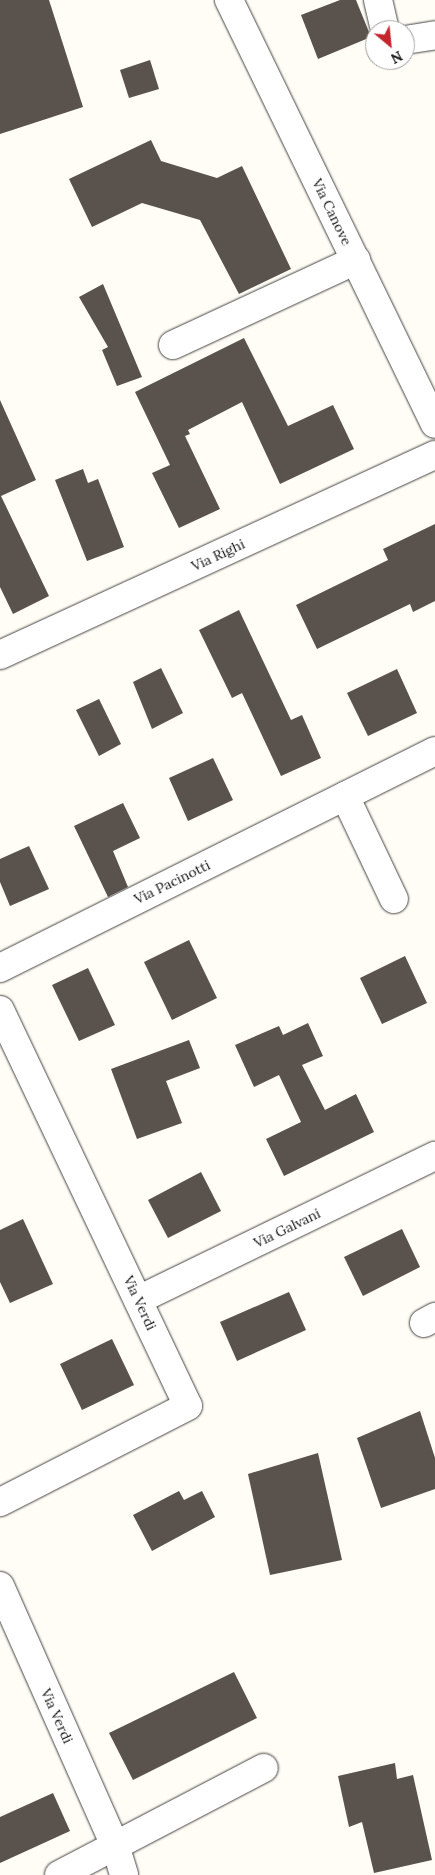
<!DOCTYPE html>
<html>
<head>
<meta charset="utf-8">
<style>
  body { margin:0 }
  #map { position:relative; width:435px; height:1875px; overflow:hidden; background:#fffdf5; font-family:Lora,serif }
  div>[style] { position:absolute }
  .building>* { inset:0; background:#5a524d }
  .roads { filter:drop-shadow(0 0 1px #444) drop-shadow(0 0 1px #444) }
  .minor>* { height:28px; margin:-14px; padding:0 14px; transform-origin:14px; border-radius:14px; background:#fff }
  span { translate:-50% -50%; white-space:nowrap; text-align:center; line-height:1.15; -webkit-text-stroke:5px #fff; paint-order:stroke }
  .street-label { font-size:14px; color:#111 }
  .north { position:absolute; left:365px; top:20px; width:50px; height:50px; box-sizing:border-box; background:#fff; border:1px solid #a0a0a0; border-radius:50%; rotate:152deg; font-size:14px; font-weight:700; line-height:20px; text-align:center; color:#111 }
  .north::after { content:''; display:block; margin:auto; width:18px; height:22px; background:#c4262e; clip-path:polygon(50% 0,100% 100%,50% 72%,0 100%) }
</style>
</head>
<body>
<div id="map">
  <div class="building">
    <div style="clip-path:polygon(0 0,49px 0,83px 107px,0 134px)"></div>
    <div style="clip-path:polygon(340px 0,356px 0,371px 37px,318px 59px,301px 15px)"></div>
    <div style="clip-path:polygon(150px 60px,159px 89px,129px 98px,120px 70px)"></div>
    <div style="clip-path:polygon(151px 140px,161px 161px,217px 178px,242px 166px,291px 269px,239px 294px,200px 220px,142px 203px,92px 227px,69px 179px)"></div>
    <div style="clip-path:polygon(103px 284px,142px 377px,117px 386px,102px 350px,108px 347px,79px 297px)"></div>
    <div style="clip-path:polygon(244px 338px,288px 426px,333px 405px,354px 449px,280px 484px,242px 402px,188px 430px,190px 434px,185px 436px,220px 509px,179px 528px,152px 473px,170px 465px,135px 392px)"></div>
    <div style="clip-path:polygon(0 400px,36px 480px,1px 496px,49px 596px,13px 614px,0 587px)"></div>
    <div style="clip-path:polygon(83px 469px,88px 483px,98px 479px,124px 547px,87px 561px,55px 480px)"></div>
    <div style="clip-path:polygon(435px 524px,435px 601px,413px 612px,410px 604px,317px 649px,296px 605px,388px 560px,383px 549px)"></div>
    <div style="clip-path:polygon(239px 610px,291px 720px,302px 715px,321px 758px,281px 776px,242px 693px,232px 698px,199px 630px)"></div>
    <div style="clip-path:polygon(161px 668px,183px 713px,152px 729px,133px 682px)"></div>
    <div style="clip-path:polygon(397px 669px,417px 713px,368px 736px,347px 693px)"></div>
    <div style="clip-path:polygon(99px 699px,121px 744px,99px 756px,76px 710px)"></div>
    <div style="clip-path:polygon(213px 758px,233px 800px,188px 821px,169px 778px)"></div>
    <div style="clip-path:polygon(123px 803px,140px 838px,113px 851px,128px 887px,108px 897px,74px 826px)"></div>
    <div style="clip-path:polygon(29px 846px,49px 889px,10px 906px,0 882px,0 859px)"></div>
    <div style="clip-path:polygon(189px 940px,217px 998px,172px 1020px,144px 962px)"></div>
    <div style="clip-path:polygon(405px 956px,427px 1003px,382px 1024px,360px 978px)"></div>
    <div style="clip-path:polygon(88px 968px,115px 1025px,79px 1041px,52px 985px)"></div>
    <div style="clip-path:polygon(308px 1023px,323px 1056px,302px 1065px,325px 1110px,356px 1094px,374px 1132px,284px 1176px,266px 1139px,301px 1122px,279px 1075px,254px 1087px,235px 1045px,279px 1026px,283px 1035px)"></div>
    <div style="clip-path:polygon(189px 1040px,200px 1068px,166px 1081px,182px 1123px,137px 1139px,111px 1069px)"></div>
    <div style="clip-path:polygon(201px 1172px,221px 1211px,168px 1238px,148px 1200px)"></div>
    <div style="clip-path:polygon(23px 1219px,53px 1284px,10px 1303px,0 1282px,0 1230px)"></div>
    <div style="clip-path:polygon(402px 1229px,420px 1267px,363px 1296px,344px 1257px)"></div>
    <div style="clip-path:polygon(289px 1292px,306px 1330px,237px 1361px,220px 1322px)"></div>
    <div style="clip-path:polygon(112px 1339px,134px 1385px,82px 1410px,60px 1364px)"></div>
    <div style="clip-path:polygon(420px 1411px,435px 1458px,435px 1489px,381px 1508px,357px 1438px)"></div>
    <div style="clip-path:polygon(318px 1453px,342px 1560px,270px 1575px,248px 1474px)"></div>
    <div style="clip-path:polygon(179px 1491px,184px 1500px,202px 1491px,215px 1517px,152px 1551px,133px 1515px)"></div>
    <div style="clip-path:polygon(234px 1672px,257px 1718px,133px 1780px,109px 1733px)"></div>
    <div style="clip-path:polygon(395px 1763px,397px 1779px,413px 1775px,432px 1860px,374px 1873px,362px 1822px,349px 1827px,338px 1776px)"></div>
    <div style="clip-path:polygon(53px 1793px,70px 1831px,0 1863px,0 1817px)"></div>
  </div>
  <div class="roads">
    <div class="minor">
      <div style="left:229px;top:0;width:471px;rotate:64.1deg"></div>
      <div style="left:378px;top:0;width:31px;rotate:77deg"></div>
      <div style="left:405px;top:40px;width:30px;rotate:-9deg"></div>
      <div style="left:173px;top:345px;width:202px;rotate:-24.9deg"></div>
      <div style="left:0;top:655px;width:479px;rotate:-24.7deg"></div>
      <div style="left:345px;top:796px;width:114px;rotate:64.6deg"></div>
      <div style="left:0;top:968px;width:486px;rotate:-26.5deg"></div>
      <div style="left:0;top:1010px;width:438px;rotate:64.6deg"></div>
      <div style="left:188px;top:1406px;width:211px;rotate:152.9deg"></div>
      <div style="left:138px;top:1300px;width:330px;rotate:-25.9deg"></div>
      <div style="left:424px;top:1323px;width:13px;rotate:-29deg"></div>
      <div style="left:0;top:1586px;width:283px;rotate:66.1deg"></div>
      <div style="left:115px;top:1845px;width:31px;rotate:73deg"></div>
      <div style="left:59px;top:1875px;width:231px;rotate:-27.6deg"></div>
    </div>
  </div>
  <div class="street-label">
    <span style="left:332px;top:212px;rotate:64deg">Via Canove</span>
    <span style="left:218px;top:555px;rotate:-25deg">Via Righi</span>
    <span style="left:172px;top:882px;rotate:-26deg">Via Pacinotti</span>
    <span style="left:287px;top:1228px;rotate:-26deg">Via Galvani</span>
    <span style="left:140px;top:1303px;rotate:65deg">Via Verdi</span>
    <span style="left:57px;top:1716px;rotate:66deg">Via Verdi</span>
  </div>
  <div class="north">N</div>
</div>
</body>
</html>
